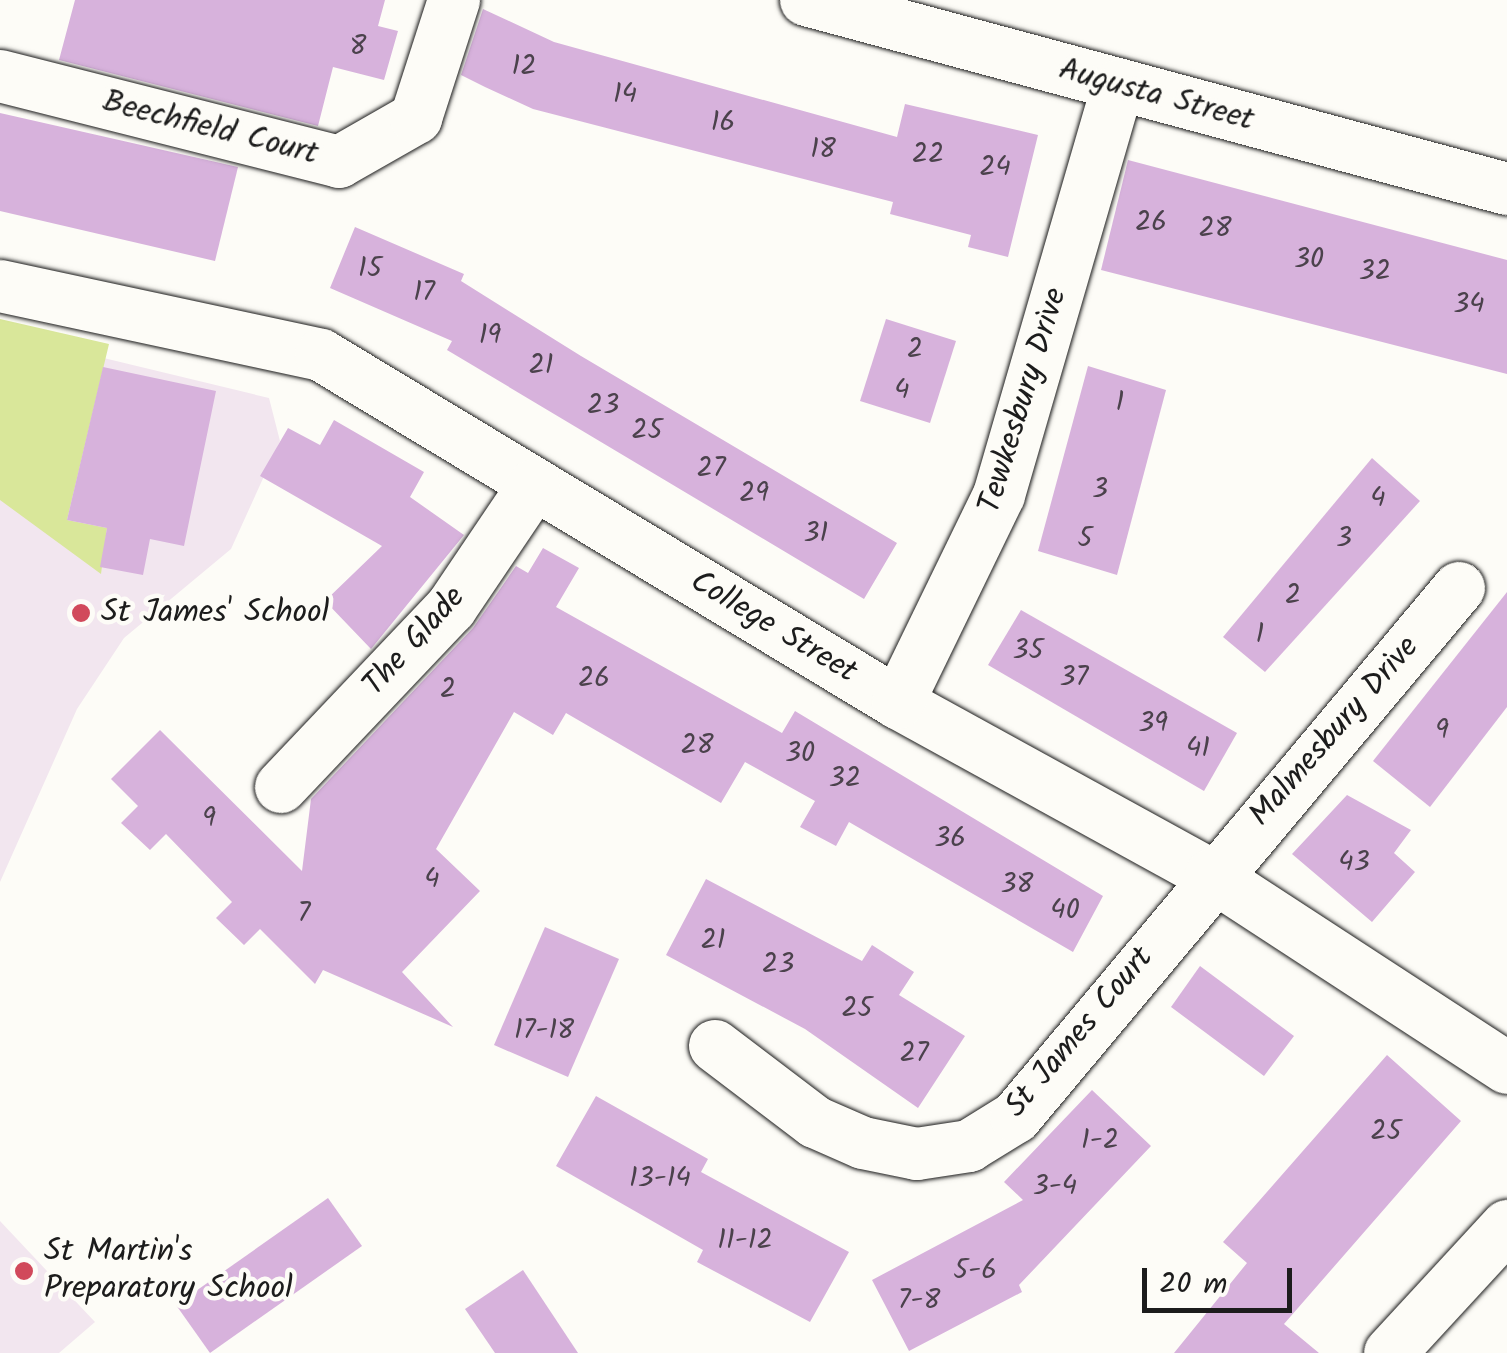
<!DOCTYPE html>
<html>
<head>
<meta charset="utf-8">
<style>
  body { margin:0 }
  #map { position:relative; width:1507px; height:1353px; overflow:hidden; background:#fdfcf7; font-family:Kalam,sans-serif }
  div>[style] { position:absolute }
  .built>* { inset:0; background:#f2e6ef }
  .green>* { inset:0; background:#d9e79a }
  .building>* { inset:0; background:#d7b2dc }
  .roads { filter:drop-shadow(0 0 2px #1c1c1c) drop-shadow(0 0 2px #1c1c1c) }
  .minor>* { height:52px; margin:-26px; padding:0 26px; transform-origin:26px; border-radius:26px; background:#fdfcf7 }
  .dots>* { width:28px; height:28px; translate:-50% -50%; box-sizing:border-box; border:5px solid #fdfcf7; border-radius:50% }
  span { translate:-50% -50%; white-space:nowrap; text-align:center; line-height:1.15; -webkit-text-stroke:9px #fdfcf7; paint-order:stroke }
  .number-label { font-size:28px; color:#4b424c }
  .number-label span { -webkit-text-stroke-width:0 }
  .street-label { font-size:32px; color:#1c1c1c }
  .poi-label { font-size:32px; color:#1c1c1c }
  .left { translate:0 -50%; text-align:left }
  .scale { position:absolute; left:1142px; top:1268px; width:150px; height:45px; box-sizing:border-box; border:5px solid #1c1c1c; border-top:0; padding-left:12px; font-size:30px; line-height:35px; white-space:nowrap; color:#1c1c1c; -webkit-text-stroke:8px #fdfcf7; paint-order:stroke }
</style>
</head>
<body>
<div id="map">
  <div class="built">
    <div style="clip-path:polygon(0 333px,269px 398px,280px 441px,231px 549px,124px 638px,77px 709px,0 882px)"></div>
    <div style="clip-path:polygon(0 1221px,95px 1322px,59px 1353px,0 1353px)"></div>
  </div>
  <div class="green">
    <div style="clip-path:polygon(0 319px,109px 344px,67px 520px,107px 528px,101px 574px,0 500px)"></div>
  </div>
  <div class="building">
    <div style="clip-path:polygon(75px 0,385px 0,378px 26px,398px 31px,384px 80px,333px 67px,318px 126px,59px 60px)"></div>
    <div style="clip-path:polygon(483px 9px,554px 42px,897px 137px,905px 104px,1038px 135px,1008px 257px,968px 247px,971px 235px,890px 214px,893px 202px,533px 109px,485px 87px,461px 75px)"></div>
    <div style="clip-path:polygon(0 113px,238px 167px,215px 261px,0 211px)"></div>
    <div style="clip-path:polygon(1128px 160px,1507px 260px,1507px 374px,1101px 270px)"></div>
    <div style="clip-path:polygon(355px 227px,464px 274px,461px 281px,581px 356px,897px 543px,864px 599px,447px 350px,452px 341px,330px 288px)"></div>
    <div style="clip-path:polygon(886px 319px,956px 341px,930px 423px,860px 401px)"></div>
    <div style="clip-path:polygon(1088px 366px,1166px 390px,1117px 575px,1038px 551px)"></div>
    <div style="clip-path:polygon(103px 367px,216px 391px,184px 546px,150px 539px,143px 575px,100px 567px,107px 528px,67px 520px)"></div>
    <div style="clip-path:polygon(334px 420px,424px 472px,410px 497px,464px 535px,371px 649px,325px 601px,382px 546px,260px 476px,288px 428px,320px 445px)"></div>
    <div style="clip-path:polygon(1372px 458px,1420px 501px,1265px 672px,1223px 637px)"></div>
    <div style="clip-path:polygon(543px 548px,579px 568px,556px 607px,782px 733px,795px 711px,1103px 896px,1073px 952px,849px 822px,836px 846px,800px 827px,815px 801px,745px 762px,721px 803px,566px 713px,553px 735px,514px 712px,436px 849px,480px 891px,402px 972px,453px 1027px,323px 970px,315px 984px,260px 929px,244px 945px,216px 918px,232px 902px,166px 834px,150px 850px,121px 823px,138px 806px,111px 779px,160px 730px,302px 871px,311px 799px,473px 628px,516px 566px,528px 573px)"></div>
    <div style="clip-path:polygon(1507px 592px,1507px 707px,1430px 807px,1373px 761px)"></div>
    <div style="clip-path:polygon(1021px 610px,1237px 733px,1204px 791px,988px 665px)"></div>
    <div style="clip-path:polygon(1347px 795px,1411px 830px,1394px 853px,1415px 872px,1372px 922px,1292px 854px)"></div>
    <div style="clip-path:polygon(706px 879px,862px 961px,872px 945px,914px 972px,899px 995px,965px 1036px,918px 1108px,805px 1029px,666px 955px)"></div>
    <div style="clip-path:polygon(545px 927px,619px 959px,568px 1077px,494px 1045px)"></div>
    <div style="clip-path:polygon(1200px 966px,1294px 1036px,1264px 1076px,1171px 1007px)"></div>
    <div style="clip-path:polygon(1387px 1055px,1461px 1121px,1284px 1324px,1319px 1353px,1174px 1353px,1247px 1263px,1223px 1242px)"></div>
    <div style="clip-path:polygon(1092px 1090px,1151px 1146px,1019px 1285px,1022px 1292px,909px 1351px,872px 1280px,1023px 1200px,1004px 1182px)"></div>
    <div style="clip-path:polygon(596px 1096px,708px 1159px,701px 1172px,849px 1252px,810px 1322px,697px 1262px,703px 1250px,556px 1166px)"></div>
    <div style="clip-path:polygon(328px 1198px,362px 1246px,210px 1353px,176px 1305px)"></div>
    <div style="clip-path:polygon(523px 1270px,578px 1353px,495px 1353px,465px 1309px)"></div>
  </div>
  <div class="roads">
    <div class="minor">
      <div style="left:806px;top:0;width:726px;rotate:15.09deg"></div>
      <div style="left:0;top:76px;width:350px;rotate:14.2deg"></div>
      <div style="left:339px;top:162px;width:89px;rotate:-29.7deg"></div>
      <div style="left:416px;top:118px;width:124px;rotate:-72.1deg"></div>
      <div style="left:0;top:286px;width:328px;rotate:12.1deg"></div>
      <div style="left:321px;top:355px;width:674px;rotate:31.1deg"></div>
      <div style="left:898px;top:703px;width:357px;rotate:28.8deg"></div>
      <div style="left:1211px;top:875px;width:353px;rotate:33.1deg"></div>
      <div style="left:898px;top:703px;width:231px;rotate:-64.1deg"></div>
      <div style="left:999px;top:495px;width:426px;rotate:-73.8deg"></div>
      <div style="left:281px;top:787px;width:247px;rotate:-46.5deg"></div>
      <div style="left:451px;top:608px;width:148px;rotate:-56deg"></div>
      <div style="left:715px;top:1046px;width:126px;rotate:37.2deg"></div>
      <div style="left:815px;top:1122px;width:52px;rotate:23.6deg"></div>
      <div style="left:863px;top:1143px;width:55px;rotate:11.5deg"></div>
      <div style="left:917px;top:1154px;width:53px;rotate:-8.7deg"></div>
      <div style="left:969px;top:1146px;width:55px;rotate:-31.7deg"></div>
      <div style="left:1016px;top:1117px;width:690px;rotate:-50.06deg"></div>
      <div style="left:1390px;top:1353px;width:173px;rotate:-47.3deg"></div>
    </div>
  </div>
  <div class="dots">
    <div style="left:81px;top:613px;background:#d1495b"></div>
    <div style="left:24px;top:1271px;background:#d1495b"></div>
  </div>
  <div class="number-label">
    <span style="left:358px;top:47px">8</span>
    <span style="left:524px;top:67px">12</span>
    <span style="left:625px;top:95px">14</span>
    <span style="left:723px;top:123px">16</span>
    <span style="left:823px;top:150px">18</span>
    <span style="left:928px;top:155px">22</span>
    <span style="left:995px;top:168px">24</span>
    <span style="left:1151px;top:223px">26</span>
    <span style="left:1215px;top:229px">28</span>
    <span style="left:1309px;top:260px">30</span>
    <span style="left:370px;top:269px">15</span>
    <span style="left:1375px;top:272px">32</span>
    <span style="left:424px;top:293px">17</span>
    <span style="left:1469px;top:305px">34</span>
    <span style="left:490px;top:336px">19</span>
    <span style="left:915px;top:350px">2</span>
    <span style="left:541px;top:366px">21</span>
    <span style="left:902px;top:391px">4</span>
    <span style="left:1120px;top:403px">1</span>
    <span style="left:603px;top:406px">23</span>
    <span style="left:647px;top:431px">25</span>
    <span style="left:711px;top:469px">27</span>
    <span style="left:1100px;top:490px">3</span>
    <span style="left:754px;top:494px">29</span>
    <span style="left:1378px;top:499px">4</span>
    <span style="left:816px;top:534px">31</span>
    <span style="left:1085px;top:539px">5</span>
    <span style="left:1344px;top:539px">3</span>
    <span style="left:1293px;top:596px">2</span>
    <span style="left:1260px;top:635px">1</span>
    <span style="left:1028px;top:651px">35</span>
    <span style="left:1074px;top:678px">37</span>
    <span style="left:594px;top:679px">26</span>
    <span style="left:448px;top:690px">2</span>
    <span style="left:1153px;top:724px">39</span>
    <span style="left:1442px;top:731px">9</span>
    <span style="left:697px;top:746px">28</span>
    <span style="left:1198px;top:749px">41</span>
    <span style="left:800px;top:754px">30</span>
    <span style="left:845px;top:779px">32</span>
    <span style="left:209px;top:819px">9</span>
    <span style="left:950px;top:839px">36</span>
    <span style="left:1354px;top:863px">43</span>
    <span style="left:432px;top:880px">4</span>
    <span style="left:1017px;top:885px">38</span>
    <span style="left:1065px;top:911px">40</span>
    <span style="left:304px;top:914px">7</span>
    <span style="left:713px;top:941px">21</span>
    <span style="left:778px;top:965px">23</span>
    <span style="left:857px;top:1009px">25</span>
    <span style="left:544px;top:1031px">17-18</span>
    <span style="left:914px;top:1054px">27</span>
    <span style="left:1386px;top:1132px">25</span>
    <span style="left:1100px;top:1141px">1-2</span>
    <span style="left:660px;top:1179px">13-14</span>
    <span style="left:1055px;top:1187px">3-4</span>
    <span style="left:745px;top:1241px">11-12</span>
    <span style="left:975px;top:1271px">5-6</span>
    <span style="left:919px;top:1301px">7-8</span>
  </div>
  <div class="street-label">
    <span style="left:1156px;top:96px;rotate:15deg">Augusta Street</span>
    <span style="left:210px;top:129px;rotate:14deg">Beechfield Court</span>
    <span style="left:1024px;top:401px;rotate:-73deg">Tewkesbury Drive</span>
    <span style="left:773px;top:628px;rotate:31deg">College Street</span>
    <span style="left:415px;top:642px;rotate:-48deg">The Glade</span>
    <span style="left:1335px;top:732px;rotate:-49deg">Malmesbury Drive</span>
    <span style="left:1080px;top:1033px;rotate:-50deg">St James Court</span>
  </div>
  <div class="poi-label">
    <span class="left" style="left:101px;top:613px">St James' School</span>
    <span class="left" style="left:44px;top:1271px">St Martin's<br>Preparatory School</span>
  </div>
  <div class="scale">20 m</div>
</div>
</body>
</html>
